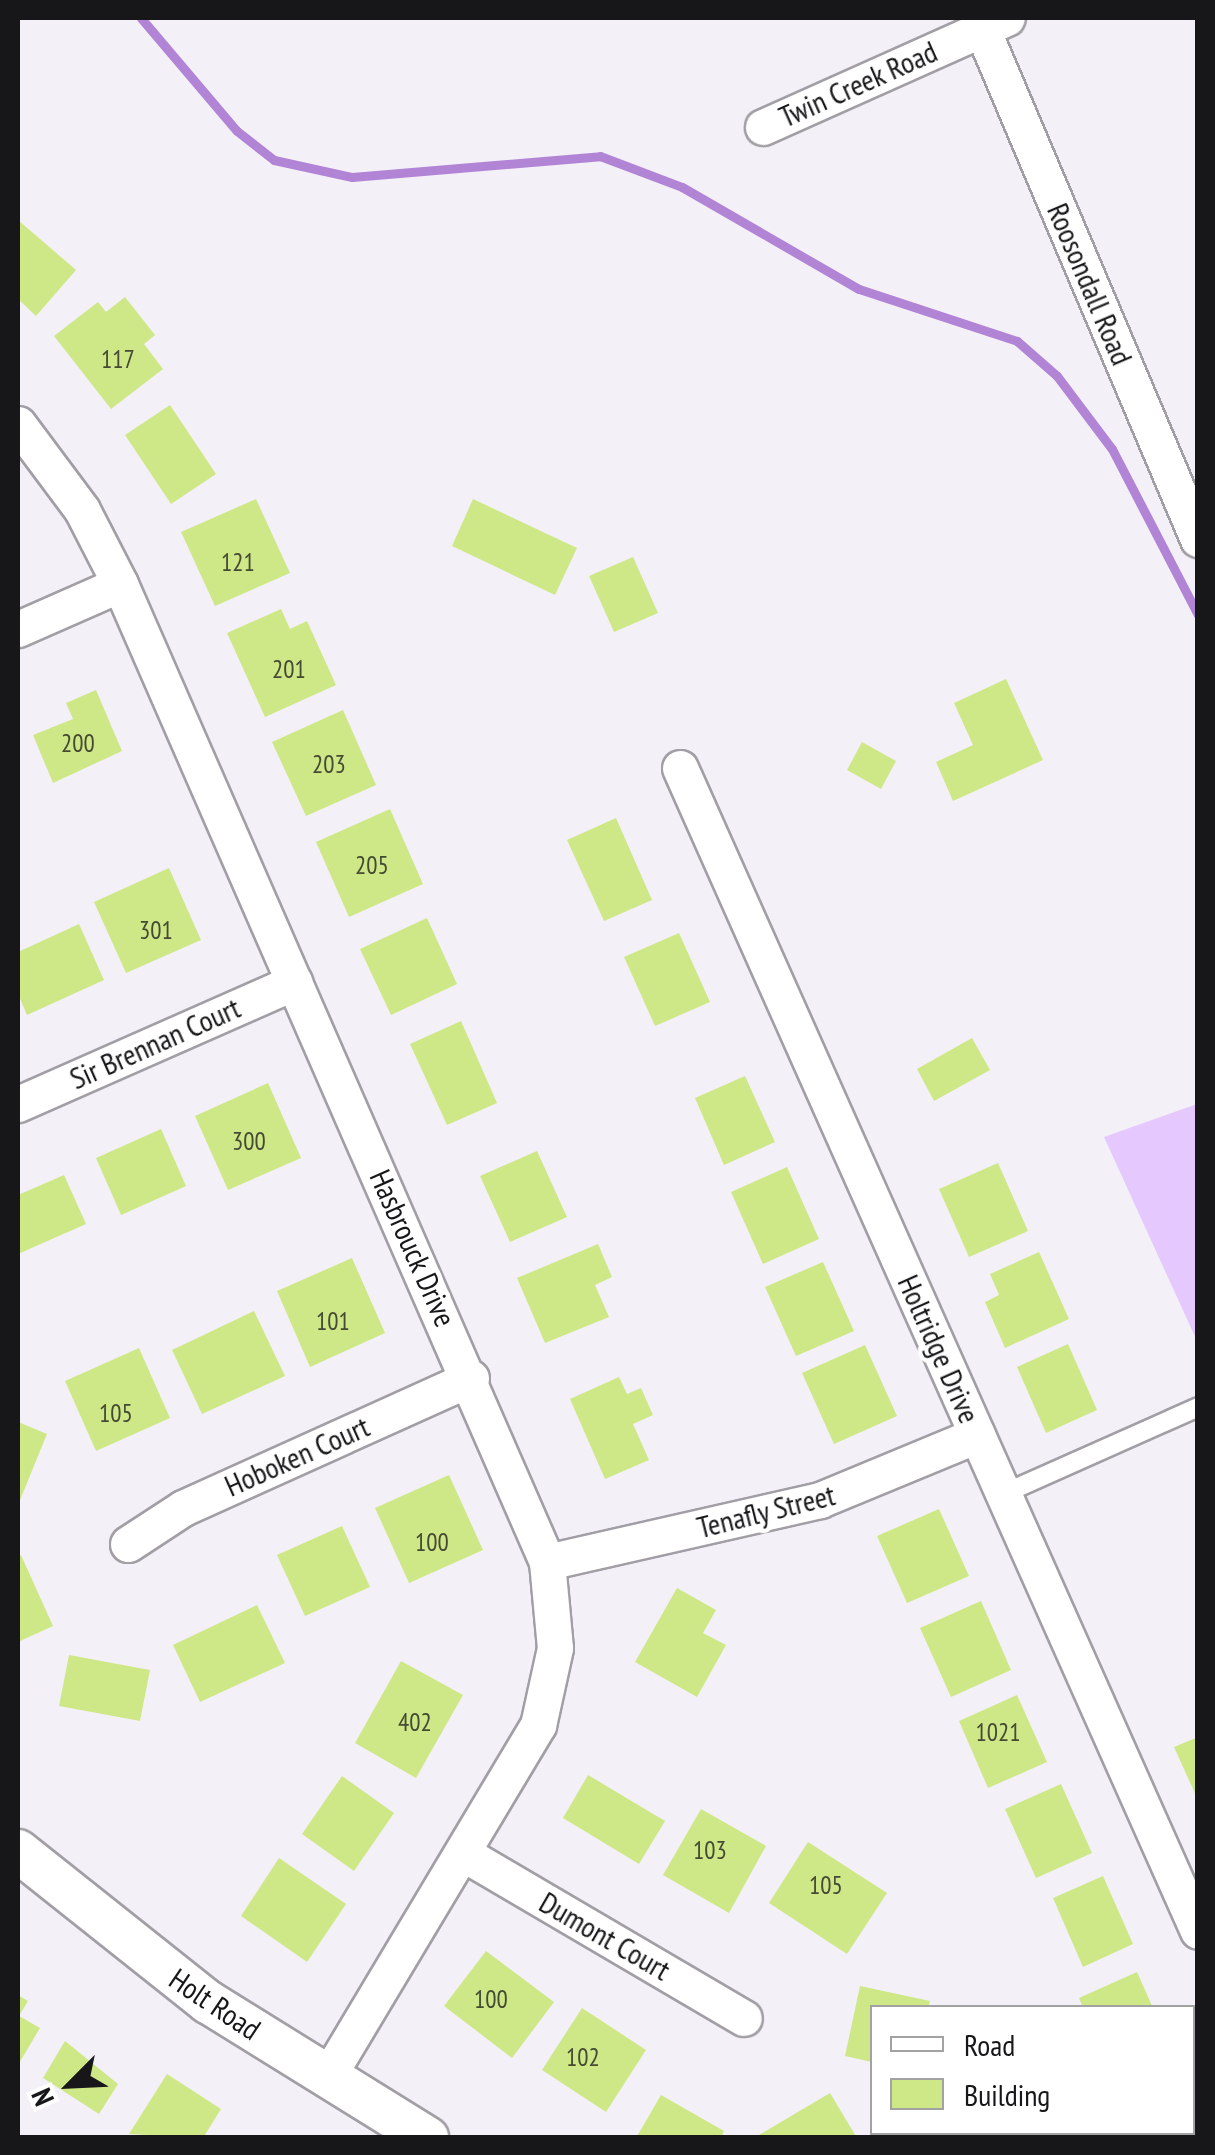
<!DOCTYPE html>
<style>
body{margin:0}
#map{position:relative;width:1215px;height:2155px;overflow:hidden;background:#f3f0f7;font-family:"PT Sans Narrow",sans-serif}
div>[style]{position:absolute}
.green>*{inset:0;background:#e5c9fe}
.stream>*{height:9px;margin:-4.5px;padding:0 4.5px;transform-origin:4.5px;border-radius:4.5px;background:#b184d6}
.building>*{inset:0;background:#cee887}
.roads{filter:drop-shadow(2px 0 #a29ea5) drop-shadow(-2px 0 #a29ea5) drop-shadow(0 2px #a29ea5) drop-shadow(0 -2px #a29ea5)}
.service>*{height:18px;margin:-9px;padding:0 9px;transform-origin:9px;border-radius:9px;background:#fff}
.minor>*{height:35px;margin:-17.5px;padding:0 17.5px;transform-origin:17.5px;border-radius:17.5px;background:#fff}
.tertiary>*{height:42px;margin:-21px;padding:0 21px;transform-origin:21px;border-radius:21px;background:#fff}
span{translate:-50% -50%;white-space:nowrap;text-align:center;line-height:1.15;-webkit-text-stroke:9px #fff;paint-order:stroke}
.number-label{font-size:25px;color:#454a34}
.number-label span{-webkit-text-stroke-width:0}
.street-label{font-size:30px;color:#171618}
.frame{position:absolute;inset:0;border:20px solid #171618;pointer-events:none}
.legend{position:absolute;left:870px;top:2005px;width:325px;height:130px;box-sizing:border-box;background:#fff;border:2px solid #a2a2a3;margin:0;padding:12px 18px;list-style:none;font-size:30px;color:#171618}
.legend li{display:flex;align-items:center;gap:20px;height:50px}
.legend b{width:50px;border:2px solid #a2a2a3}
.north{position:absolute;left:20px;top:2035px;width:100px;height:100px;-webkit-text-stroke:8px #fff;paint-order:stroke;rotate:246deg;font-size:28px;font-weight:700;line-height:40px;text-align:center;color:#171618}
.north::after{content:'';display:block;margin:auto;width:35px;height:45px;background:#171618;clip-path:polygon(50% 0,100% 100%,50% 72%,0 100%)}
</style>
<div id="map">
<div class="green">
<i style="clip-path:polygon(1197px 1104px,1198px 1340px,1197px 1341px,1104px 1137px)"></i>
</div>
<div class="stream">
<i style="left:141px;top:18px;width:148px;rotate:49.7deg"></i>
<i style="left:237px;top:131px;width:47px;rotate:38.1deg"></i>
<i style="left:274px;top:160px;width:80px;rotate:12.3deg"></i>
<i style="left:352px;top:177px;width:249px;rotate:-4.8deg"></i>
<i style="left:600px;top:156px;width:88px;rotate:20.7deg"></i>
<i style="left:682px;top:187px;width:204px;rotate:30deg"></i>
<i style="left:859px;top:289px;width:166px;rotate:18.2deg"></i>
<i style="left:1017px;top:341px;width:53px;rotate:41.2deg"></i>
<i style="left:1057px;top:376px;width:91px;rotate:53deg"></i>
<i style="left:1112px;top:449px;width:187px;rotate:62.6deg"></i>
</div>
<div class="building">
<i style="clip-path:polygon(18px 220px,76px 270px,36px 316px,18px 299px)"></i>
<i style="clip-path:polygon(125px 297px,155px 335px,144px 344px,163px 369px,111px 409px,54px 336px,98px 302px,106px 312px)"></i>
<i style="clip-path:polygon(170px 405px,216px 474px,171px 504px,125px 435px)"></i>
<i style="clip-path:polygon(256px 499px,290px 573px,215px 606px,181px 532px)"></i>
<i style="clip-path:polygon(473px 499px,577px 548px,555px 595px,452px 546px)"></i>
<i style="clip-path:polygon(633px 557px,658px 613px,614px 632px,589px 576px)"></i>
<i style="clip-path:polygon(281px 609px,290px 629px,307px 621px,336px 685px,265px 717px,227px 633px)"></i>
<i style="clip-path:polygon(1006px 679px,1043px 760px,953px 801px,936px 762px,973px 745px,954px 703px)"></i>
<i style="clip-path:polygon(96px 690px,122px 751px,53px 783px,33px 735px,73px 719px,66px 703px)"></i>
<i style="clip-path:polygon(343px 710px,376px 785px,306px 816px,272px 742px)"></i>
<i style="clip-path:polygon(862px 742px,896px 761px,881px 789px,847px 770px)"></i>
<i style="clip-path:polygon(390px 809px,423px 884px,349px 917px,316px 842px)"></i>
<i style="clip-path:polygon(616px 818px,652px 900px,604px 921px,567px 840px)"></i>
<i style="clip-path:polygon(169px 868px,201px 940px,126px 973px,94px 902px)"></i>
<i style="clip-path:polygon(427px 918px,457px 984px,391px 1015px,360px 949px)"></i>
<i style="clip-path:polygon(79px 924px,104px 980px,27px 1015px,18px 994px,18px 952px)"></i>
<i style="clip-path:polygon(679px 933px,710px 1002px,655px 1026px,624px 957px)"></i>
<i style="clip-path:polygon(461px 1021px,497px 1103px,447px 1125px,410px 1044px)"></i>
<i style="clip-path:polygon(972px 1038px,990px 1070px,934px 1101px,917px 1069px)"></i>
<i style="clip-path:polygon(745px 1076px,775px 1142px,724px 1165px,695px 1098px)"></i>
<i style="clip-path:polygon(268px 1083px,301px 1158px,228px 1190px,195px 1116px)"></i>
<i style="clip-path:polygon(161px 1129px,186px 1186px,121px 1215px,96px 1158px)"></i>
<i style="clip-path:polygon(537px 1151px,567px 1217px,510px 1242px,480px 1176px)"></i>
<i style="clip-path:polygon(998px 1163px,1028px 1231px,969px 1257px,939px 1189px)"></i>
<i style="clip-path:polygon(787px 1167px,819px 1239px,763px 1264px,731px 1192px)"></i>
<i style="clip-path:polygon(64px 1175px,86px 1224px,18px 1254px,18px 1195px)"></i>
<i style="clip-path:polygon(598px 1244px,612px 1277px,595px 1285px,609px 1317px,545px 1343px,517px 1278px)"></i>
<i style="clip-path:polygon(1039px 1252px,1069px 1319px,1005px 1348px,985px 1302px,999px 1295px,990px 1274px)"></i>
<i style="clip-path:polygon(352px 1258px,385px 1333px,310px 1367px,277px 1291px)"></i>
<i style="clip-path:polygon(823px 1262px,854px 1331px,796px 1356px,765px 1287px)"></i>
<i style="clip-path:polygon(254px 1311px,285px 1376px,202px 1414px,172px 1350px)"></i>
<i style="clip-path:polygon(1068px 1344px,1097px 1410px,1046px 1433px,1017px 1367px)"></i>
<i style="clip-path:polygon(865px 1345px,897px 1416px,834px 1444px,802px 1373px)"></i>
<i style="clip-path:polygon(139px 1348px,170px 1418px,96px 1451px,65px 1381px)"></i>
<i style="clip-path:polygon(619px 1377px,627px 1394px,641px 1388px,653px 1415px,633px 1424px,649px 1460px,605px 1479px,570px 1399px)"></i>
<i style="clip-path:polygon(18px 1422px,47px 1434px,18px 1505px)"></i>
<i style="clip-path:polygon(449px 1475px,483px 1550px,409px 1583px,375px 1508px)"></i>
<i style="clip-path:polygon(939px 1509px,969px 1576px,907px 1603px,877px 1536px)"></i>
<i style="clip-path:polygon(342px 1526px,370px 1587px,305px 1616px,277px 1555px)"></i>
<i style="clip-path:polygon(21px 1555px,53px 1626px,18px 1642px,18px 1557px)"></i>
<i style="clip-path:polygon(677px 1588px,716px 1610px,703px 1633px,726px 1645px,697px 1697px,635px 1662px)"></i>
<i style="clip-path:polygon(981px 1601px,1011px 1670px,951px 1697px,920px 1628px)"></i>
<i style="clip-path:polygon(257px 1605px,285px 1663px,200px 1702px,173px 1645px)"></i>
<i style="clip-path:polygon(69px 1655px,150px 1670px,140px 1721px,59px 1706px)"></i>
<i style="clip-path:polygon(401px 1661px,463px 1695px,416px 1778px,355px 1743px)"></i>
<i style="clip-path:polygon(1017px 1695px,1047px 1762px,988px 1788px,959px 1721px)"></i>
<i style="clip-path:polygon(1198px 1737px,1198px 1800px,1174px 1747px)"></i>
<i style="clip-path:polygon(588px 1775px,665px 1821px,639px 1864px,563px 1818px)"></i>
<i style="clip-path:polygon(342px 1776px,394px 1813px,354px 1871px,302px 1834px)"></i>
<i style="clip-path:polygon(1061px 1784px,1092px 1853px,1036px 1878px,1005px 1809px)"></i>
<i style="clip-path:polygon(701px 1809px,766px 1846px,729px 1913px,663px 1875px)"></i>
<i style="clip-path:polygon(808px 1842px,887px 1893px,847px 1954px,769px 1903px)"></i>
<i style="clip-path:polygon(279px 1858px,346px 1904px,307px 1962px,241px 1916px)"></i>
<i style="clip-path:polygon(1103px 1876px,1133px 1944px,1083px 1967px,1053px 1898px)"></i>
<i style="clip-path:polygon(486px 1951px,554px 2002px,512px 2058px,444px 2006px)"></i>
<i style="clip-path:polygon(1137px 1972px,1153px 2008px,1083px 2008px,1079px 1998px)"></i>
<i style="clip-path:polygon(860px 1986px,930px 2001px,928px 2008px,872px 2008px,872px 2062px,845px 2056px)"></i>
<i style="clip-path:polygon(18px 1995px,28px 2001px,19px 2016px,40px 2028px,18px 2065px)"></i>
<i style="clip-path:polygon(582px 2008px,646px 2050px,606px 2112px,542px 2070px)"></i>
<i style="clip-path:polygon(65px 2041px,118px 2084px,99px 2114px,43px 2078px)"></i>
<i style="clip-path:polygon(167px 2074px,221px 2109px,203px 2138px,129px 2134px)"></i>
<i style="clip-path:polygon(1192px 2080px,1198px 2136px,1150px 2138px,1148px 2132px,1192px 2132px)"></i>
<i style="clip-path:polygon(830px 2093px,857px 2138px,761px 2138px,759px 2135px)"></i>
<i style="clip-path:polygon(661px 2095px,724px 2131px,721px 2138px,636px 2138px)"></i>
</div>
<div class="roads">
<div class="service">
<i style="left:1003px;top:1494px;width:214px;rotate:-24deg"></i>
</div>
<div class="minor">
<i style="left:982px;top:29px;width:554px;rotate:67.05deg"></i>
<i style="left:763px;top:127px;width:267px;rotate:-24.1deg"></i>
<i style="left:18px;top:424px;width:107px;rotate:53.3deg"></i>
<i style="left:82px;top:510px;width:83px;rotate:62.8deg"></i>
<i style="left:120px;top:584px;width:1067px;rotate:66.41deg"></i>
<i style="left:547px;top:1562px;width:86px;rotate:84.7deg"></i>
<i style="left:555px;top:1648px;width:79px;rotate:102.4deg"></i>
<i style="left:538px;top:1725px;width:409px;rotate:120.9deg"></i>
<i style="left:18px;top:629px;width:111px;rotate:-23.8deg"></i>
<i style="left:680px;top:768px;width:1273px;rotate:65.99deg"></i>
<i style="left:18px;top:1104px;width:302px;rotate:-23.8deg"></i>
<i style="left:128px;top:1544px;width:66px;rotate:-33.2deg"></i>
<i style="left:183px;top:1508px;width:316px;rotate:-24.3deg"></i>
<i style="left:547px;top:1562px;width:280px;rotate:-12.8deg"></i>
<i style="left:820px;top:1500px;width:170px;rotate:-22.5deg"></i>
<i style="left:466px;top:1855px;width:322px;rotate:30.4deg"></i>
</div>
<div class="tertiary">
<i style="left:18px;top:1851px;width:243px;rotate:38.5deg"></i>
<i style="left:208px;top:2002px;width:258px;rotate:31.8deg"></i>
</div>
</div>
<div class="number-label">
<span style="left:118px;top:359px">117</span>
<span style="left:238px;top:562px">121</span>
<span style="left:289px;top:669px">201</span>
<span style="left:78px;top:743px">200</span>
<span style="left:329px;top:764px">203</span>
<span style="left:372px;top:865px">205</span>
<span style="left:156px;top:930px">301</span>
<span style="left:249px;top:1141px">300</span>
<span style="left:333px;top:1321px">101</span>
<span style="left:116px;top:1413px">105</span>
<span style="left:432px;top:1542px">100</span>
<span style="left:415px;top:1722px">402</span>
<span style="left:998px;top:1732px">1021</span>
<span style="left:710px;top:1850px">103</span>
<span style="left:826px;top:1885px">105</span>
<span style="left:491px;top:1999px">100</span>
<span style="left:583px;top:2057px">102</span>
</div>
<div class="street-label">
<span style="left:858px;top:84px;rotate:-24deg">Twin Creek Road</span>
<span style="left:1090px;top:284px;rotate:67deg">Roosondall Road</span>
<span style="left:155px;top:1043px;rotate:-24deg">Sir Brennan Court</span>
<span style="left:413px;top:1248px;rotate:66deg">Hasbrouck Drive</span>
<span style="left:939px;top:1349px;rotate:66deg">Holtridge Drive</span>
<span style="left:297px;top:1456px;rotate:-24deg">Hoboken Court</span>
<span style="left:766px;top:1511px;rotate:-14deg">Tenafly Street</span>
<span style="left:605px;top:1936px;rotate:30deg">Dumont Court</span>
<span style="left:215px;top:2004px;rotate:34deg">Holt Road</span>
</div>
<div class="frame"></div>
<ul class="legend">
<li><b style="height:12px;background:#fff"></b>Road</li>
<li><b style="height:28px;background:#cee887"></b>Building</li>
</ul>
<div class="north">N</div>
</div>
